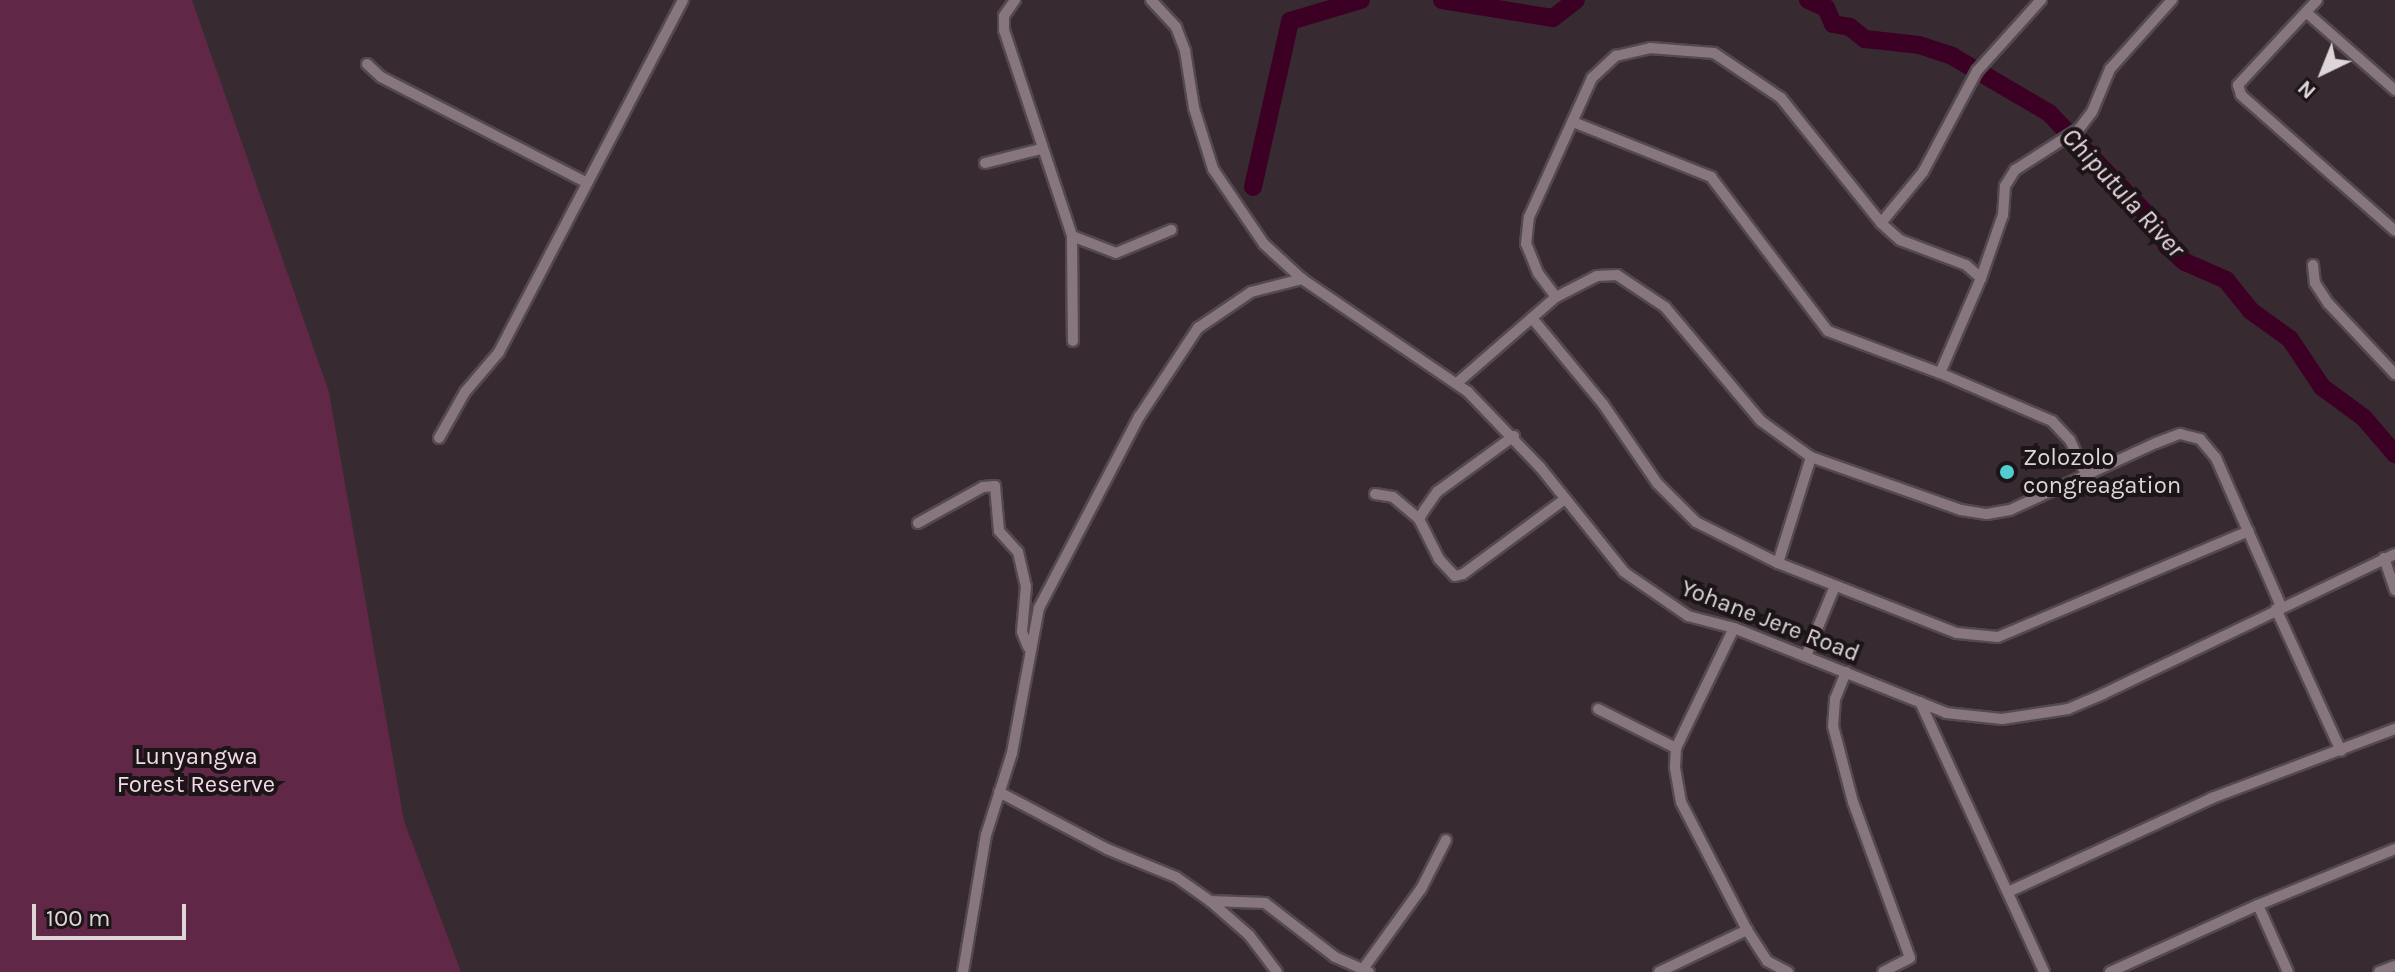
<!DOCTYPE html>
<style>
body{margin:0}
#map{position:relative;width:2395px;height:972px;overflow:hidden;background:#382a31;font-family:Karla,sans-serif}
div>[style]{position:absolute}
.green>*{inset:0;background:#602746}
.river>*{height:18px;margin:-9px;padding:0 9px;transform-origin:9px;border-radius:9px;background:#3b0024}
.roads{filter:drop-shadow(2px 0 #54494f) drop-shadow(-2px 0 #54494f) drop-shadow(0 2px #54494f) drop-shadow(0 -2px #54494f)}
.minor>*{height:10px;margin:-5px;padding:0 5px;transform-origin:5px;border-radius:5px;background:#87767e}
.dots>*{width:22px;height:22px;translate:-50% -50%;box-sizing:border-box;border:4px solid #1b1518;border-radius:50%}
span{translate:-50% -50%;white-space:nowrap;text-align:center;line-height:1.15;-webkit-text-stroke:8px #1b1518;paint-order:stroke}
.poi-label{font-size:24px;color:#ded5d9}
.left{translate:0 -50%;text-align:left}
.street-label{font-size:24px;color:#ded5d9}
.park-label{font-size:24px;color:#f2d9e5}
.water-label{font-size:26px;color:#f2d9e4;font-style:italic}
.north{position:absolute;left:2283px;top:32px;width:80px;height:80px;-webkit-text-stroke:6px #1b1518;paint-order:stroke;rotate:223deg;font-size:22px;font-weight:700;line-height:32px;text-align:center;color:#ded5d9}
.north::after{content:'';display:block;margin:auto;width:28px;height:36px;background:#ded5d9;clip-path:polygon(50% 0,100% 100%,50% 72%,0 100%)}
.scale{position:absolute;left:32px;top:904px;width:154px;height:36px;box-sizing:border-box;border:4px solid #ded5d9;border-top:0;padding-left:10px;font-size:24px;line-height:28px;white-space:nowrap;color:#ded5d9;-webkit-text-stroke:6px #1b1518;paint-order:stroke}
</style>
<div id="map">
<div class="green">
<i style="clip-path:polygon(0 0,192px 0,329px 392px,404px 821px,461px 972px,0 972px)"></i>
</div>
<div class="river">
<i style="left:1442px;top:0;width:112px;rotate:9.2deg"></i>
<i style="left:1553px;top:18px;width:29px;rotate:-38deg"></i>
<i style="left:1808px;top:0;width:20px;rotate:24deg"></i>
<i style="left:1826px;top:8px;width:17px;rotate:66deg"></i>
<i style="left:1833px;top:24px;width:17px;rotate:10deg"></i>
<i style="left:1850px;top:27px;width:19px;rotate:39deg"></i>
<i style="left:1865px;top:39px;width:54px;rotate:6.3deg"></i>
<i style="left:1919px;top:45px;width:35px;rotate:18deg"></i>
<i style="left:1952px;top:56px;width:113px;rotate:30.4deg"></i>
<i style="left:2049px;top:113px;width:157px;rotate:46deg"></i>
<i style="left:2158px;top:226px;width:22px;rotate:66deg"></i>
<i style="left:2167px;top:246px;width:24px;rotate:42deg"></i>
<i style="left:2185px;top:262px;width:45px;rotate:23.7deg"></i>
<i style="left:2226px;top:280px;width:40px;rotate:51deg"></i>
<i style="left:2251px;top:311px;width:48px;rotate:35.7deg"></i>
<i style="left:2290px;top:339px;width:58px;rotate:56.3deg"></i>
<i style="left:2322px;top:387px;width:52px;rotate:36.4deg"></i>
<i style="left:2364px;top:418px;width:48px;rotate:49.3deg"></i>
<i style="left:1253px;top:187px;width:170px;rotate:-77.4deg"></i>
<i style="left:1290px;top:21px;width:74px;rotate:-16.5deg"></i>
</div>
<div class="roads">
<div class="minor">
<i style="left:1015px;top:0;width:19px;rotate:125deg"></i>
<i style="left:1004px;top:16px;width:14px;rotate:90deg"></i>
<i style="left:1004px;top:30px;width:217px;rotate:71.7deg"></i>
<i style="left:1072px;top:236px;width:105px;rotate:89.5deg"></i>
<i style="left:1151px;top:0;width:37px;rotate:47deg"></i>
<i style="left:1176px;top:27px;width:26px;rotate:69deg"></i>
<i style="left:1185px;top:51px;width:58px;rotate:81deg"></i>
<i style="left:1194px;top:108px;width:64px;rotate:72.7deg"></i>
<i style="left:1213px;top:169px;width:91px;rotate:55.8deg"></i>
<i style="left:1264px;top:244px;width:52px;rotate:42.6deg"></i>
<i style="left:1302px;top:279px;width:201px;rotate:34.2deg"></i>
<i style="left:1468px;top:392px;width:104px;rotate:46.2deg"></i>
<i style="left:1540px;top:467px;width:134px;rotate:51.3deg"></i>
<i style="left:1624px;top:572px;width:78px;rotate:34.5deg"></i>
<i style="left:1688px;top:616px;width:48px;rotate:14.6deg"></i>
<i style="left:1734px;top:628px;width:228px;rotate:21.8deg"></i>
<i style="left:1946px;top:713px;width:56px;rotate:6.1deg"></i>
<i style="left:2002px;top:719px;width:67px;rotate:-8.6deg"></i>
<i style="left:2068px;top:709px;width:38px;rotate:-23deg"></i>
<i style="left:2103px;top:694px;width:324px;rotate:-25.6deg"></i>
<i style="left:2306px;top:12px;width:16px;rotate:-47deg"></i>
<i style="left:367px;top:64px;width:19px;rotate:43deg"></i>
<i style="left:381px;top:77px;width:229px;rotate:27.2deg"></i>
<i style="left:2395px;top:90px;width:118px;rotate:-138.8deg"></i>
<i style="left:2306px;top:12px;width:100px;rotate:133deg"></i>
<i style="left:2238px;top:85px;width:10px;rotate:73deg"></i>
<i style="left:2241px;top:95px;width:205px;rotate:41.4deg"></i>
<i style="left:1573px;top:122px;width:149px;rotate:21.7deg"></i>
<i style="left:1711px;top:177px;width:193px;rotate:52.8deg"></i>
<i style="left:1828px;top:331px;width:120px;rotate:20.6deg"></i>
<i style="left:985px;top:163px;width:58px;rotate:-14deg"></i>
<i style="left:1881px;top:223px;width:66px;rotate:-50.5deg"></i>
<i style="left:1923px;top:172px;width:115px;rotate:-61.9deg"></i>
<i style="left:1977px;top:71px;width:96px;rotate:-48deg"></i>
<i style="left:1072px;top:236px;width:47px;rotate:21.1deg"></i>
<i style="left:1116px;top:253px;width:60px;rotate:-22.7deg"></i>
<i style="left:2313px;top:265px;width:18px;rotate:84deg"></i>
<i style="left:2315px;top:283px;width:24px;rotate:57deg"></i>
<i style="left:2328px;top:303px;width:98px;rotate:46.7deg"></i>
<i style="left:1981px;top:278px;width:67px;rotate:-70.8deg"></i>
<i style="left:2003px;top:215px;width:29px;rotate:-86deg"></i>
<i style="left:2005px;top:186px;width:19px;rotate:-58deg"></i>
<i style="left:2015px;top:170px;width:76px;rotate:-32.6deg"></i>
<i style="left:2079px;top:129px;width:21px;rotate:-53deg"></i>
<i style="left:2092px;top:112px;width:47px;rotate:-67.3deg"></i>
<i style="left:2110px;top:69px;width:93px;rotate:-48.1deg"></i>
<i style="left:1556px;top:297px;width:30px;rotate:-127deg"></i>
<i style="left:1538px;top:273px;width:31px;rotate:-112deg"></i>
<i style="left:1526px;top:244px;width:27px;rotate:-84deg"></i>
<i style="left:1529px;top:217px;width:153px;rotate:-65.6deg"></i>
<i style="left:1592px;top:78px;width:33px;rotate:-43deg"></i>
<i style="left:1616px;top:56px;width:35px;rotate:-13deg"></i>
<i style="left:1650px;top:48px;width:64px;rotate:4.5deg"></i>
<i style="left:1714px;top:53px;width:81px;rotate:33.9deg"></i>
<i style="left:1781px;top:98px;width:160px;rotate:51.3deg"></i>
<i style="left:1881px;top:223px;width:25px;rotate:42deg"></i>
<i style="left:1900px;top:240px;width:71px;rotate:20.7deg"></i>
<i style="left:1966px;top:265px;width:20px;rotate:41deg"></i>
<i style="left:1981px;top:278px;width:103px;rotate:113.3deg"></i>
<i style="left:1940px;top:373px;width:122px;rotate:23.2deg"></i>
<i style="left:2052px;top:421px;width:26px;rotate:47deg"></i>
<i style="left:2070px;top:440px;width:38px;rotate:65deg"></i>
<i style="left:1532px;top:318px;width:112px;rotate:50.5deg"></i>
<i style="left:1603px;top:404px;width:96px;rotate:55.6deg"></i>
<i style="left:1657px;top:483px;width:55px;rotate:45deg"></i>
<i style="left:1696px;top:522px;width:92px;rotate:26.6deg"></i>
<i style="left:1778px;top:563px;width:192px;rotate:21.4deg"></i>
<i style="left:1957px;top:633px;width:41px;rotate:5.6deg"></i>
<i style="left:1998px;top:637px;width:272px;rotate:-22.9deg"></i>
<i style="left:1457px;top:383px;width:131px;rotate:-41deg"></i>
<i style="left:1556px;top:297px;width:46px;rotate:-27.1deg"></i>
<i style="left:1597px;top:276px;width:20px;rotate:-3deg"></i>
<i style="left:1617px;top:275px;width:58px;rotate:33.7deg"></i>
<i style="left:1665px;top:307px;width:149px;rotate:49.9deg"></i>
<i style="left:1761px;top:421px;width:62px;rotate:35.8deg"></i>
<i style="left:1811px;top:457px;width:159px;rotate:19.5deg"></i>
<i style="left:1961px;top:510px;width:26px;rotate:9deg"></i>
<i style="left:1987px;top:514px;width:23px;rotate:-10deg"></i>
<i style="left:2010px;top:510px;width:161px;rotate:-24.7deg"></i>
<i style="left:2156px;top:443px;width:26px;rotate:-21deg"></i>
<i style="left:2180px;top:434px;width:21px;rotate:14deg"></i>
<i style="left:2200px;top:439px;width:25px;rotate:50deg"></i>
<i style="left:2216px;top:458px;width:162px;rotate:66.3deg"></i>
<i style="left:1514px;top:436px;width:95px;rotate:144deg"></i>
<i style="left:1437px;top:492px;width:21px;rotate:125deg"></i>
<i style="left:1425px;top:509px;width:12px;rotate:121deg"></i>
<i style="left:1419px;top:519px;width:45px;rotate:63.4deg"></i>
<i style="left:1439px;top:559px;width:23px;rotate:47deg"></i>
<i style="left:1455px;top:576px;width:8px;rotate:-14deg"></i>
<i style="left:1463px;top:574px;width:127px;rotate:-36.3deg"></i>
<i style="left:439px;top:438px;width:53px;rotate:-60.5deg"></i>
<i style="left:465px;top:392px;width:52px;rotate:-49.6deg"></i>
<i style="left:499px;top:352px;width:397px;rotate:-62.4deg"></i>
<i style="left:1375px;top:494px;width:18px;rotate:9deg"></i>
<i style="left:1393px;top:497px;width:34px;rotate:40deg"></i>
<i style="left:918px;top:523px;width:74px;rotate:-29deg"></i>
<i style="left:983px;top:487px;width:12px;rotate:-5deg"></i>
<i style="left:995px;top:486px;width:45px;rotate:84.9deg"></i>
<i style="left:999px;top:531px;width:28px;rotate:48deg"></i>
<i style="left:1018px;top:552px;width:35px;rotate:77deg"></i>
<i style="left:1026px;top:586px;width:46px;rotate:95deg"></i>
<i style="left:1022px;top:632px;width:16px;rotate:68deg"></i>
<i style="left:2384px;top:558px;width:34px;rotate:71deg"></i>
<i style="left:1778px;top:563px;width:111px;rotate:-72.7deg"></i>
<i style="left:2276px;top:609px;width:156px;rotate:65.4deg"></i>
<i style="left:1806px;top:656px;width:76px;rotate:-67.5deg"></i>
<i style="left:1846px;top:672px;width:29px;rotate:112deg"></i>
<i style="left:1835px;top:699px;width:27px;rotate:94deg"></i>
<i style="left:1833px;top:726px;width:79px;rotate:75.3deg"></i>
<i style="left:1853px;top:802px;width:166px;rotate:69.9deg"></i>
<i style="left:1910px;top:958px;width:30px;rotate:153deg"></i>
<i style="left:1920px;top:702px;width:297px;rotate:65.3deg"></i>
<i style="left:1598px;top:709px;width:87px;rotate:26.6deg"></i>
<i style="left:999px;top:792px;width:122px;rotate:27.8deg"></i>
<i style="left:1107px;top:849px;width:74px;rotate:22.1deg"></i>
<i style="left:1176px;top:877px;width:42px;rotate:35.2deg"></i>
<i style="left:1210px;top:901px;width:55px;rotate:2.1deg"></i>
<i style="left:1265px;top:903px;width:88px;rotate:37.6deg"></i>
<i style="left:1335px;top:957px;width:37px;rotate:24deg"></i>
<i style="left:2008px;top:892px;width:225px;rotate:-24.7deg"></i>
<i style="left:2212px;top:798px;width:196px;rotate:-20.7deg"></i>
<i style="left:1210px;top:901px;width:52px;rotate:41.1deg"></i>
<i style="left:1249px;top:935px;width:46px;rotate:52.9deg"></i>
<i style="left:2258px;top:905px;width:148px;rotate:-22.2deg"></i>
<i style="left:1747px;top:930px;width:37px;rotate:57deg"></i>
<i style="left:1767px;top:961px;width:24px;rotate:28deg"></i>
<i style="left:1363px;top:969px;width:99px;rotate:-54.1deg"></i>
<i style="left:1421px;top:889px;width:55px;rotate:-63deg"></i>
<i style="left:963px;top:972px;width:139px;rotate:-80.5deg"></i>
<i style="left:986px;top:835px;width:86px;rotate:-72.4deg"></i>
<i style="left:1012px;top:753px;width:147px;rotate:-79.5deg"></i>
<i style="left:1039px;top:608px;width:216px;rotate:-62.4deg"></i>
<i style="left:1139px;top:417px;width:107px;rotate:-56.5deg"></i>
<i style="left:1198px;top:328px;width:64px;rotate:-34.2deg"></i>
<i style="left:1251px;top:292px;width:53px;rotate:-14.3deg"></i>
<i style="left:1659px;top:972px;width:98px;rotate:-25.5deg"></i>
<i style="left:1747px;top:930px;width:144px;rotate:-117.3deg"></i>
<i style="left:1681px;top:802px;width:36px;rotate:-100deg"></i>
<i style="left:1675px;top:767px;width:19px;rotate:-87deg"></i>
<i style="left:1676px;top:748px;width:133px;rotate:-64.2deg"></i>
<i style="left:2110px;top:972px;width:162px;rotate:-24.4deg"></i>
<i style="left:2258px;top:905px;width:73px;rotate:65.9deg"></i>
<i style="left:2379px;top:972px;width:17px;rotate:-21deg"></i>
</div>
</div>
<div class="dots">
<i style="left:2007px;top:472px;background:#51ccd1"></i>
</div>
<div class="poi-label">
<span class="left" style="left:2023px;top:472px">Zolozolo<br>congreagation</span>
</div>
<div class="street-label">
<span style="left:1770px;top:621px;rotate:21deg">Yohane Jere Road</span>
</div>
<div class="park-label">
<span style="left:196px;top:771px">Lunyangwa<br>Forest Reserve</span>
</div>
<div class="water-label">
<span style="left:2123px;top:193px;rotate:47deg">Chiputula River</span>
</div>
<div class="north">N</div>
<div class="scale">100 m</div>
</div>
